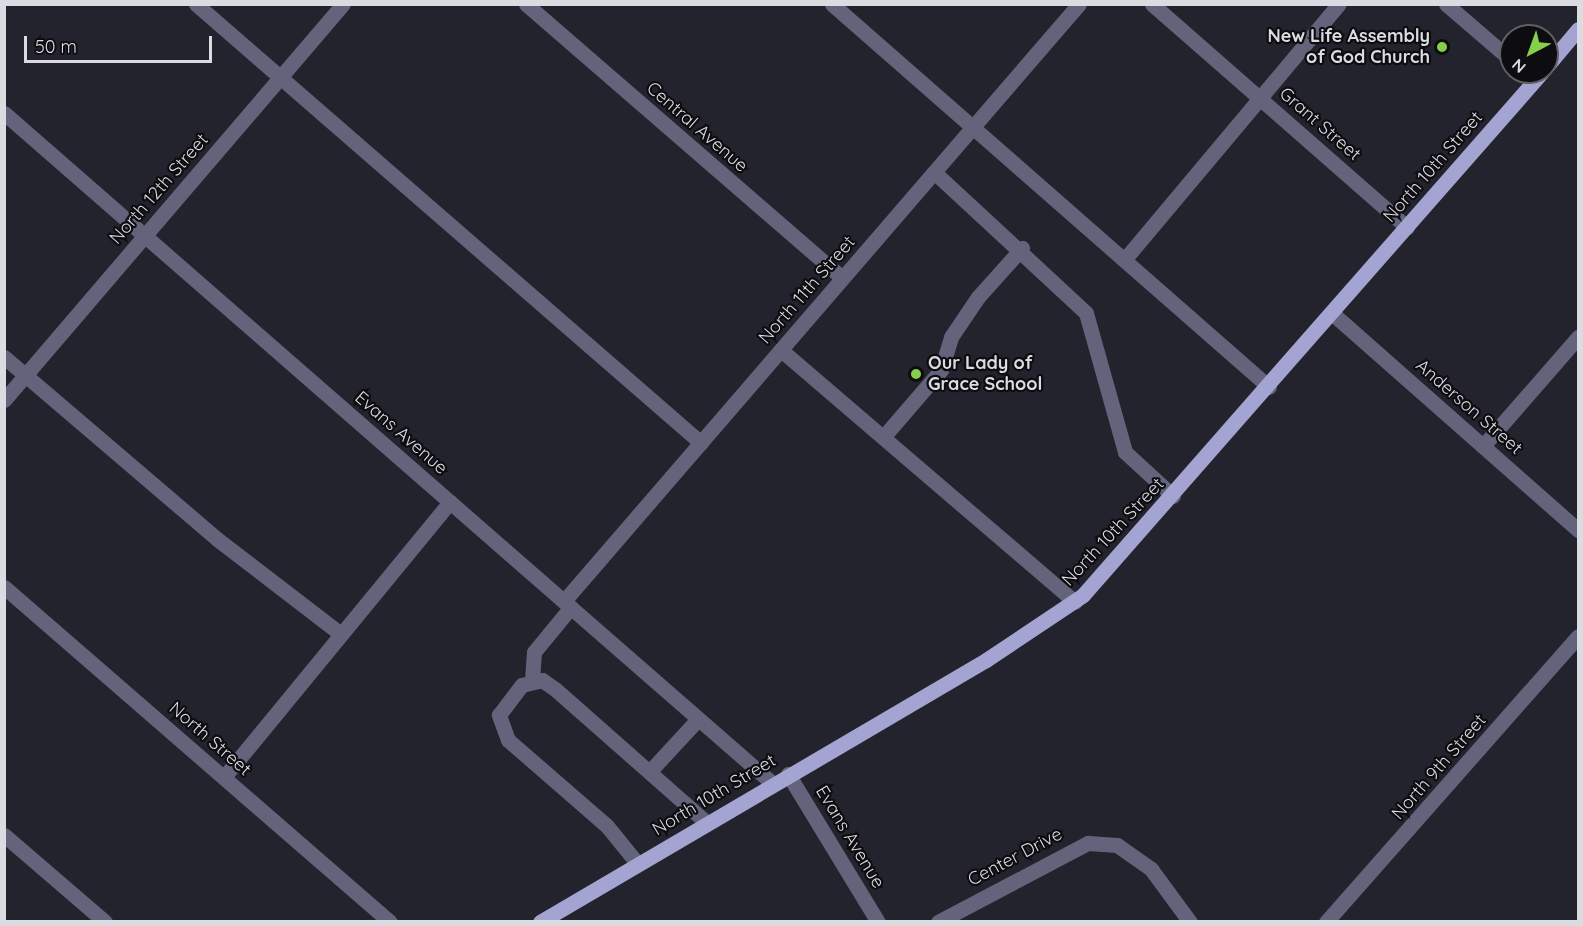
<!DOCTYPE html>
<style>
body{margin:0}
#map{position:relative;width:1583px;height:926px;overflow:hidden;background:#23232d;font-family:Quicksand,sans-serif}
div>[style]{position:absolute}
.minor>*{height:15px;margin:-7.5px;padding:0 7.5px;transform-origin:7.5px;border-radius:7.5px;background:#63647b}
.major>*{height:15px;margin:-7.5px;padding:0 7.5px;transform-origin:7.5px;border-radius:7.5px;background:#a3a4d2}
.dots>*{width:16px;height:16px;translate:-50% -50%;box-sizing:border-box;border:3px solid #0d0d11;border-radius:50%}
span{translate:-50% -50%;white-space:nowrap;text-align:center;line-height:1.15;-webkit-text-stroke:4.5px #0d0d11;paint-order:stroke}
.poi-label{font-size:18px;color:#dbdbe2;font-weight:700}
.right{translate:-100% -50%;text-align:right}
.left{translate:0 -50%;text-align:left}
.street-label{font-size:18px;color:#dbdbe2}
.frame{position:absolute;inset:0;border:6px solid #dbdbe2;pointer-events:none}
.north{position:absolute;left:1499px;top:24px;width:60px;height:60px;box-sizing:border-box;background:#0d0d11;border:2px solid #5f5f65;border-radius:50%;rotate:221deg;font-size:16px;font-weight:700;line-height:24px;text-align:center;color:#dbdbe2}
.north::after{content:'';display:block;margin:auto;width:21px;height:27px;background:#86cf4b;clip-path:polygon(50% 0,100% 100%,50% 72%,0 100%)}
.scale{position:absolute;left:24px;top:36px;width:188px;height:27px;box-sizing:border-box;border:3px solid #dbdbe2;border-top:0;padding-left:8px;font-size:18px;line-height:21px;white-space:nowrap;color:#dbdbe2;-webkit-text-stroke:4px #0d0d11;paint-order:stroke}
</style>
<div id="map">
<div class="minor">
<i style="left:196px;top:4px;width:669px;rotate:41deg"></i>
<i style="left:526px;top:4px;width:418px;rotate:40.9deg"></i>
<i style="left:832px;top:4px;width:581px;rotate:41.23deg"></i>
<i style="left:1152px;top:4px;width:339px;rotate:41.2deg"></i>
<i style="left:1446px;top:4px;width:86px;rotate:40.7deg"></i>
<i style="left:1525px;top:72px;width:12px;rotate:42deg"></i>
<i style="left:4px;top:113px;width:1019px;rotate:41.1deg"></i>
<i style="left:934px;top:172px;width:207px;rotate:42.8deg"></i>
<i style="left:1086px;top:313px;width:144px;rotate:74.3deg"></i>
<i style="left:1125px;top:452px;width:65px;rotate:42.5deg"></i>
<i style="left:1124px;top:260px;width:334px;rotate:-50deg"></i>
<i style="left:1333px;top:314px;width:327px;rotate:41.4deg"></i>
<i style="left:781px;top:350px;width:387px;rotate:40.6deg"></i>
<i style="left:4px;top:357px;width:280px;rotate:40.5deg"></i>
<i style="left:217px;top:539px;width:156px;rotate:37.5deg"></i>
<i style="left:4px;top:400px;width:521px;rotate:-49.43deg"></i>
<i style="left:885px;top:435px;width:86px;rotate:-49.3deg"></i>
<i style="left:941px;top:370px;width:34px;rotate:-73deg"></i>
<i style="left:951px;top:337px;width:48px;rotate:-56deg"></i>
<i style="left:978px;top:297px;width:66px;rotate:-48.1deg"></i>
<i style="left:1483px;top:446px;width:145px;rotate:-48.9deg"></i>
<i style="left:4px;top:587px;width:511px;rotate:40.95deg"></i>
<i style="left:564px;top:601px;width:788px;rotate:-49.22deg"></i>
<i style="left:532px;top:680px;width:28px;rotate:-86deg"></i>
<i style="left:534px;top:652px;width:58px;rotate:-50.6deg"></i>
<i style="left:651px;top:770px;width:69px;rotate:-47.3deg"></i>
<i style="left:788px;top:774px;width:173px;rotate:58.7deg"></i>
<i style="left:224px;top:777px;width:356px;rotate:-50.6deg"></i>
<i style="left:4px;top:835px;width:133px;rotate:40.7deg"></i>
<i style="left:637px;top:863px;width:48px;rotate:-129deg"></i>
<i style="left:607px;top:826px;width:131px;rotate:-139deg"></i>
<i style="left:508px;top:740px;width:27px;rotate:-110deg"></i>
<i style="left:499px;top:715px;width:38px;rotate:-53deg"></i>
<i style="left:522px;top:685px;width:21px;rotate:-14deg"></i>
<i style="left:542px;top:680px;width:16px;rotate:35deg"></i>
<i style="left:555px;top:689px;width:201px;rotate:41.4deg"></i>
<i style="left:938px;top:922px;width:170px;rotate:-27.8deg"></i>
<i style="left:1088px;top:843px;width:29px;rotate:4deg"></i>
<i style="left:1117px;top:845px;width:42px;rotate:35.2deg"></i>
<i style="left:1151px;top:869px;width:66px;rotate:53.7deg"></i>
<i style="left:1326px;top:922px;width:381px;rotate:-48.6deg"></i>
</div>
<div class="major">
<i style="left:1547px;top:66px;width:48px;rotate:-50deg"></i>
<i style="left:540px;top:922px;width:517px;rotate:-30.43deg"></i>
<i style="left:986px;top:660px;width:117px;rotate:-33.8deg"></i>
<i style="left:1083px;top:595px;width:696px;rotate:-48.73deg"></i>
</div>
<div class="dots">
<i style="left:1442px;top:47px;background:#86cf4b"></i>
<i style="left:916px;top:374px;background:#86cf4b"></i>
</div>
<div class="poi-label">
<span class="right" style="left:1430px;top:47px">New Life Assembly<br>of God Church</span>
<span class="left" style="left:928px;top:374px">Our Lady of<br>Grace School</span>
</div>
<div class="street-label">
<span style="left:1320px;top:124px;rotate:41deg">Grant Street</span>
<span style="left:697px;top:127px;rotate:41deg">Central Avenue</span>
<span style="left:1433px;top:167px;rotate:-49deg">North 10th Street</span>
<span style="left:159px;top:189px;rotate:-49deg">North 12th Street</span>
<span style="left:807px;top:290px;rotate:-49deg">North 11th Street</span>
<span style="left:1469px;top:407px;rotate:41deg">Anderson Street</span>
<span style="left:401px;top:433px;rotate:41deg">Evans Avenue</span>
<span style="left:1113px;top:532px;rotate:-47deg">North 10th Street</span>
<span style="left:210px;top:739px;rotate:41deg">North Street</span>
<span style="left:1439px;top:767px;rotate:-49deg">North 9th Street</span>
<span style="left:714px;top:795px;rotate:-31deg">North 10th Street</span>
<span style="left:850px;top:837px;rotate:59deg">Evans Avenue</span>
<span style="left:1015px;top:857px;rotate:-28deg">Center Drive</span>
</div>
<div class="frame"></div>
<div class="north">N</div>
<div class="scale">50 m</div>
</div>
